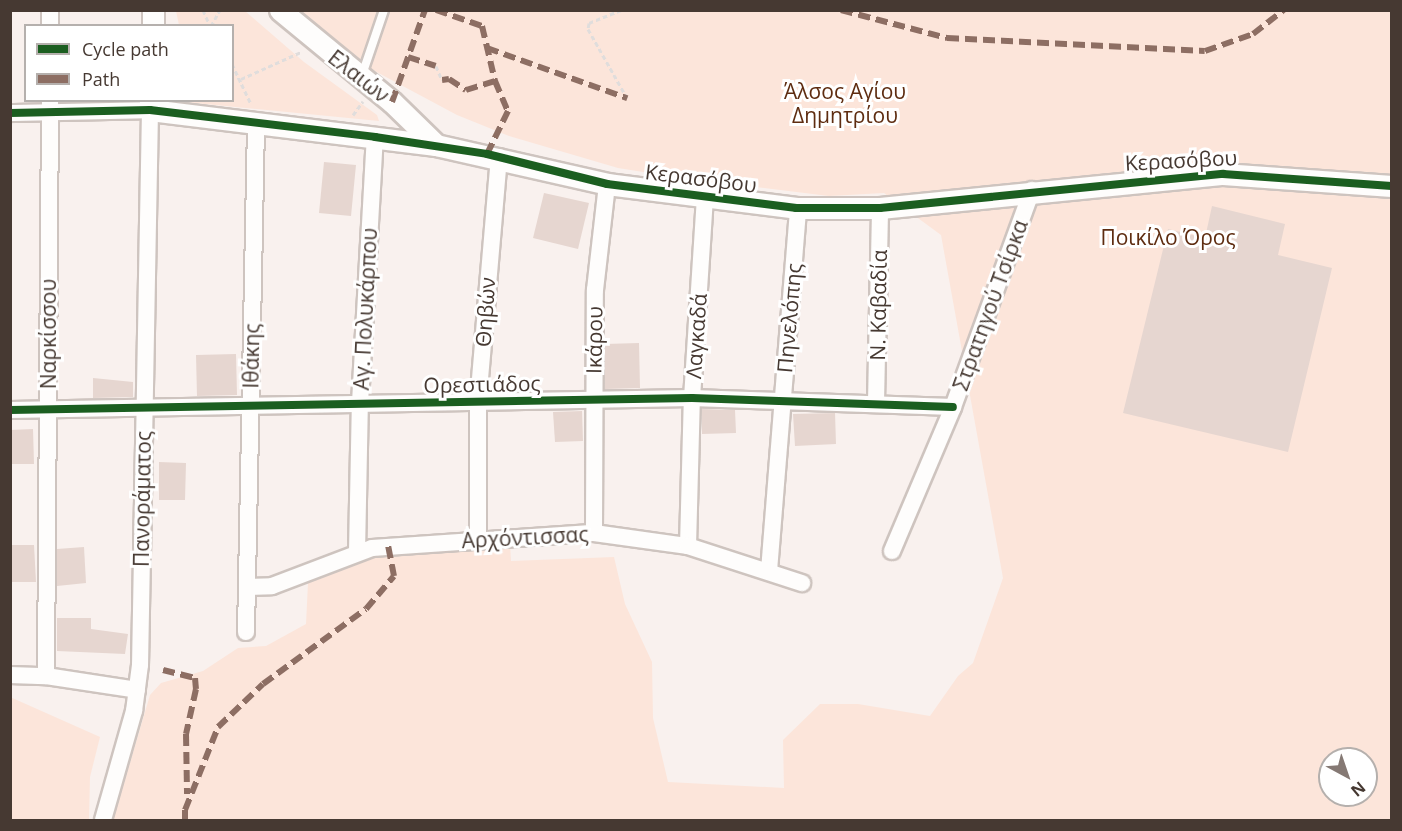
<!DOCTYPE html>
<meta charset="utf-8">
<style>
body{margin:0}
#map{position:relative;width:1402px;height:831px;overflow:hidden;background:#f9f1ee;font-family:"Open Sans",sans-serif}
div>[style]{position:absolute}
.green>*{inset:0;background:#fce5da}
.building>*{inset:0;background:#e6d6d0}
.path>*{height:3px;margin-top:-1.5px;transform-origin:0;background:repeating-linear-gradient(90deg,#e0dddc 0 4.5px,transparent 0 7.5px)}
.roads{filter:drop-shadow(2px 0 #cec4bf) drop-shadow(-2px 0 #cec4bf) drop-shadow(0 2px #cec4bf) drop-shadow(0 -2px #cec4bf)}
.service>*{height:8px;margin:-4px;padding:0 4px;transform-origin:4px;border-radius:4px;background:#fefdfc}
.minor>*{height:16px;margin:-8px;padding:0 8px;transform-origin:8px;border-radius:8px;background:#fefdfc}
.tertiary>*{height:21px;margin:-10.5px;padding:0 10.5px;transform-origin:10.5px;border-radius:10.5px;background:#fefdfc}
.quiet>*{height:6px;margin-top:-3px;transform-origin:0;background:repeating-linear-gradient(90deg,#8d6e63 0 12px,transparent 0 18px)}
.cycleway>*{height:8px;margin:-4px;padding:0 4px;transform-origin:4px;border-radius:4px;background:#1b5e20}
span{translate:-50% -50%;white-space:nowrap;text-align:center;line-height:1.15;-webkit-text-stroke:6px #fff;paint-order:stroke}
.street-label{font-size:21px;color:#463932}
.park-label{font-size:21px;color:#5e2c10}
.frame{position:absolute;inset:0;border:12px solid #463932;pointer-events:none}
.legend{position:absolute;left:24px;top:24px;width:210px;height:78px;box-sizing:border-box;background:#fff;border:2px solid #b5b0ad;margin:0;padding:8px 10px;list-style:none;font-size:18px;color:#463932}
.legend li{display:flex;align-items:center;gap:12px;height:30px}
.legend b{width:30px;border:2px solid #b5b0ad}
.north{position:absolute;left:1318px;top:747px;width:60px;height:60px;box-sizing:border-box;background:#fff;border:2px solid #b5b0ad;border-radius:50%;rotate:140deg;font-size:16px;font-weight:700;line-height:24px;text-align:center;color:#463932}
.north::after{content:'';display:block;margin:auto;width:21px;height:27px;background:#857974;clip-path:polygon(50% 0,100% 100%,50% 72%,0 100%)}
</style>
<div id="map">
<div class="green">
<i style="clip-path:polygon(176px 11px,245px 11px,304px 62px,377px 115px,379px 121px,184px 102px,232px 100px,232px 26px,179px 25px)"></i>
<i style="clip-path:polygon(evenodd,298px 11px,1391px 11px,1391px 820px,113px 820px,150px 695px,161px 683px,203px 671px,238px 648px,266px 646px,306px 624px,308px 583px,377px 553px,510px 544px,511px 561px,614px 557px,625px 604px,652px 662px,653px 718px,668px 782px,784px 788px,783px 740px,820px 704px,858px 704px,930px 716px,958px 676px,973px 663px,1003px 578px,941px 235px,884px 193px,829px 196px,681px 178px,618px 168px,509px 136px,457px 115px,371px 69px,298px 11px,1330px 759px,1366px 759px,1366px 795px,1330px 795px,1330px 759px)"></i>
<i style="clip-path:polygon(10px 697px,100px 737px,90px 777px,89px 820px,11px 820px)"></i>
</div>
<div class="building">
<i style="clip-path:polygon(324px 162px,356px 165px,351px 216px,319px 213px)"></i>
<i style="clip-path:polygon(544px 193px,589px 203px,578px 249px,533px 238px)"></i>
<i style="clip-path:polygon(1212px 206px,1285px 224px,1278px 255px,1332px 268px,1288px 452px,1123px 413px,1168px 229px,1205px 238px)"></i>
<i style="clip-path:polygon(639px 343px,640px 388px,605px 389px,605px 344px)"></i>
<i style="clip-path:polygon(236px 354px,237px 395px,197px 396px,196px 355px)"></i>
<i style="clip-path:polygon(93px 378px,133px 382px,133px 397px,93px 398px)"></i>
<i style="clip-path:polygon(702px 409px,735px 410px,736px 433px,702px 434px)"></i>
<i style="clip-path:polygon(582px 411px,583px 441px,555px 442px,553px 412px)"></i>
<i style="clip-path:polygon(835px 413px,836px 444px,795px 446px,793px 414px)"></i>
<i style="clip-path:polygon(33px 429px,34px 464px,10px 464px,10px 430px)"></i>
<i style="clip-path:polygon(159px 462px,186px 463px,185px 500px,159px 500px)"></i>
<i style="clip-path:polygon(10px 545px,34px 545px,36px 582px,10px 582px)"></i>
<i style="clip-path:polygon(84px 547px,86px 583px,57px 586px,57px 549px)"></i>
<i style="clip-path:polygon(57px 618px,91px 618px,91px 629px,128px 634px,125px 654px,57px 651px)"></i>
</div>
<div class="path">
<i style="left:203px;top:10px;width:17px;rotate:66deg"></i>
<i style="left:621px;top:10px;width:35px;rotate:158deg"></i>
<i style="left:589px;top:23px;width:6px;rotate:99deg"></i>
<i style="left:588px;top:29px;width:79px;rotate:60.5deg"></i>
<i style="left:211px;top:26px;width:18px;rotate:-61deg"></i>
<i style="left:232px;top:64px;width:44px;rotate:64.6deg"></i>
<i style="left:436px;top:66px;width:15px;rotate:67deg"></i>
<i style="left:241px;top:79px;width:66px;rotate:-24.2deg"></i>
<i style="left:353px;top:115px;width:17px;rotate:-54deg"></i>
</div>
<div class="roads">
<div class="service">
<i style="left:362px;top:75px;width:69px;rotate:-71.3deg"></i>
</div>
<div class="minor">
<i style="left:50px;top:26px;width:16px;rotate:-90deg"></i>
<i style="left:10px;top:113px;width:140px;rotate:-1.2deg"></i>
<i style="left:150px;top:110px;width:555px;rotate:91.03deg"></i>
<i style="left:140px;top:665px;width:46px;rotate:97.4deg"></i>
<i style="left:134px;top:711px;width:113px;rotate:105.9deg"></i>
<i style="left:876px;top:402px;width:194px;rotate:-88.8deg"></i>
<i style="left:10px;top:410px;width:682px;rotate:-1.01deg"></i>
<i style="left:692px;top:398px;width:261px;rotate:2deg"></i>
<i style="left:594px;top:533px;width:243px;rotate:-89.8deg"></i>
<i style="left:595px;top:290px;width:107px;rotate:-83.5deg"></i>
<i style="left:478px;top:539px;width:137px;rotate:-90deg"></i>
<i style="left:478px;top:402px;width:246px;rotate:-85.1deg"></i>
<i style="left:688px;top:546px;width:148px;rotate:-88.5deg"></i>
<i style="left:692px;top:398px;width:201px;rotate:-86.3deg"></i>
<i style="left:892px;top:551px;width:156px;rotate:-67deg"></i>
<i style="left:953px;top:407px;width:231px;rotate:-70deg"></i>
<i style="left:357px;top:553px;width:150px;rotate:-88.9deg"></i>
<i style="left:360px;top:403px;width:266px;rotate:-86.8deg"></i>
<i style="left:769px;top:571px;width:364px;rotate:-85.4deg"></i>
<i style="left:248px;top:587px;width:24px;rotate:-2deg"></i>
<i style="left:272px;top:586px;width:107px;rotate:-20.8deg"></i>
<i style="left:372px;top:548px;width:223px;rotate:-3.9deg"></i>
<i style="left:594px;top:533px;width:95px;rotate:7.9deg"></i>
<i style="left:688px;top:546px;width:120px;rotate:18deg"></i>
<i style="left:246px;top:632px;width:508px;rotate:-88.87deg"></i>
<i style="left:10px;top:675px;width:36px;rotate:2deg"></i>
<i style="left:46px;top:676px;width:92px;rotate:8.7deg"></i>
<i style="left:46px;top:676px;width:576px;rotate:-89.6deg"></i>
</div>
<div class="tertiary">
<i style="left:280px;top:10px;width:145px;rotate:39.4deg"></i>
<i style="left:392px;top:102px;width:62px;rotate:44.3deg"></i>
<i style="left:153px;top:26px;width:16px;rotate:-90deg"></i>
<i style="left:150px;top:100px;width:10px;rotate:90deg"></i>
<i style="left:150px;top:110px;width:288px;rotate:7deg"></i>
<i style="left:436px;top:145px;width:175px;rotate:12.8deg"></i>
<i style="left:607px;top:184px;width:191px;rotate:7.2deg"></i>
<i style="left:796px;top:208px;width:84px"></i>
<i style="left:880px;top:208px;width:345px;rotate:-5.7deg"></i>
<i style="left:1223px;top:174px;width:169px;rotate:4.1deg"></i>
</div>
</div>
<div class="quiet">
<i style="left:436px;top:10px;width:49px;rotate:19.2deg"></i>
<i style="left:482px;top:26px;width:57px;rotate:76.7deg"></i>
<i style="left:495px;top:81px;width:33px;rotate:67deg"></i>
<i style="left:508px;top:111px;width:48px;rotate:116deg"></i>
<i style="left:841px;top:10px;width:110px;rotate:14.8deg"></i>
<i style="left:947px;top:38px;width:258px;rotate:2.9deg"></i>
<i style="left:1205px;top:51px;width:51px;rotate:-19.5deg"></i>
<i style="left:1253px;top:34px;width:39px;rotate:-38deg"></i>
<i style="left:487px;top:48px;width:149px;rotate:19.7deg"></i>
<i style="left:408px;top:57px;width:29px;rotate:18deg"></i>
<i style="left:442px;top:80px;width:7px;rotate:-8deg"></i>
<i style="left:449px;top:79px;width:20px;rotate:33deg"></i>
<i style="left:466px;top:90px;width:30px;rotate:-17deg"></i>
<i style="left:392px;top:102px;width:98px;rotate:-70.3deg"></i>
<i style="left:163px;top:670px;width:33px;rotate:14deg"></i>
<i style="left:195px;top:678px;width:11px;rotate:85deg"></i>
<i style="left:196px;top:689px;width:46px;rotate:102.5deg"></i>
<i style="left:186px;top:734px;width:60px;rotate:89deg"></i>
<i style="left:185px;top:820px;width:10px;rotate:-90deg"></i>
<i style="left:185px;top:810px;width:89px;rotate:-68.3deg"></i>
<i style="left:218px;top:727px;width:62px;rotate:-43.7deg"></i>
<i style="left:263px;top:684px;width:127px;rotate:-36.1deg"></i>
<i style="left:366px;top:609px;width:43px;rotate:-49.7deg"></i>
<i style="left:394px;top:576px;width:31px;rotate:-101deg"></i>
</div>
<div class="cycleway">
<i style="left:10px;top:113px;width:140px;rotate:-1.2deg"></i>
<i style="left:150px;top:110px;width:227px;rotate:6.8deg"></i>
<i style="left:375px;top:137px;width:113px;rotate:8.6deg"></i>
<i style="left:487px;top:154px;width:124px;rotate:14deg"></i>
<i style="left:607px;top:184px;width:191px;rotate:7.2deg"></i>
<i style="left:796px;top:208px;width:84px"></i>
<i style="left:880px;top:208px;width:345px;rotate:-5.7deg"></i>
<i style="left:1223px;top:174px;width:169px;rotate:4.1deg"></i>
<i style="left:10px;top:410px;width:682px;rotate:-1.01deg"></i>
<i style="left:692px;top:398px;width:261px;rotate:2deg"></i>
</div>
<div class="street-label">
<span style="left:359px;top:76px;rotate:38deg">Ελαιών</span>
<span style="left:1181px;top:160px;rotate:-3deg">Κερασόβου</span>
<span style="left:701px;top:178px;rotate:7deg">Κερασόβου</span>
<span style="left:878px;top:305px;rotate:-89deg">N. Καβαδία</span>
<span style="left:990px;top:305px;rotate:-70deg">Στρατηγού Τσίρκα</span>
<span style="left:365px;top:309px;rotate:-87deg">Αγ. Πολυκάρπου</span>
<span style="left:485px;top:312px;rotate:-86deg">Θηβών</span>
<span style="left:789px;top:318px;rotate:-85deg">Πηνελόπης</span>
<span style="left:48px;top:334px;rotate:-90deg">Ναρκίσσου</span>
<span style="left:696px;top:336px;rotate:-86deg">Λαγκαδά</span>
<span style="left:594px;top:340px;rotate:-89deg">Ικάρου</span>
<span style="left:251px;top:356px;rotate:-89deg">Ιθάκης</span>
<span style="left:482px;top:384px;rotate:-1deg">Ορεστιάδος</span>
<span style="left:142px;top:499px;rotate:-89deg">Πανοράματος</span>
<span style="left:525px;top:537px;rotate:-3deg">Αρχόντισσας</span>
</div>
<div class="park-label">
<span style="left:845px;top:103px">Άλσος Αγίου<br>Δημητρίου</span>
<span style="left:1168px;top:237px">Ποικίλο Όρος</span>
</div>
<div class="frame"></div>
<ul class="legend">
<li><b style="height:8px;background:#1b5e20"></b>Cycle path</li>
<li><b style="height:8px;background:#8d6e63"></b>Path</li>
</ul>
<div class="north">N</div>
</div>
